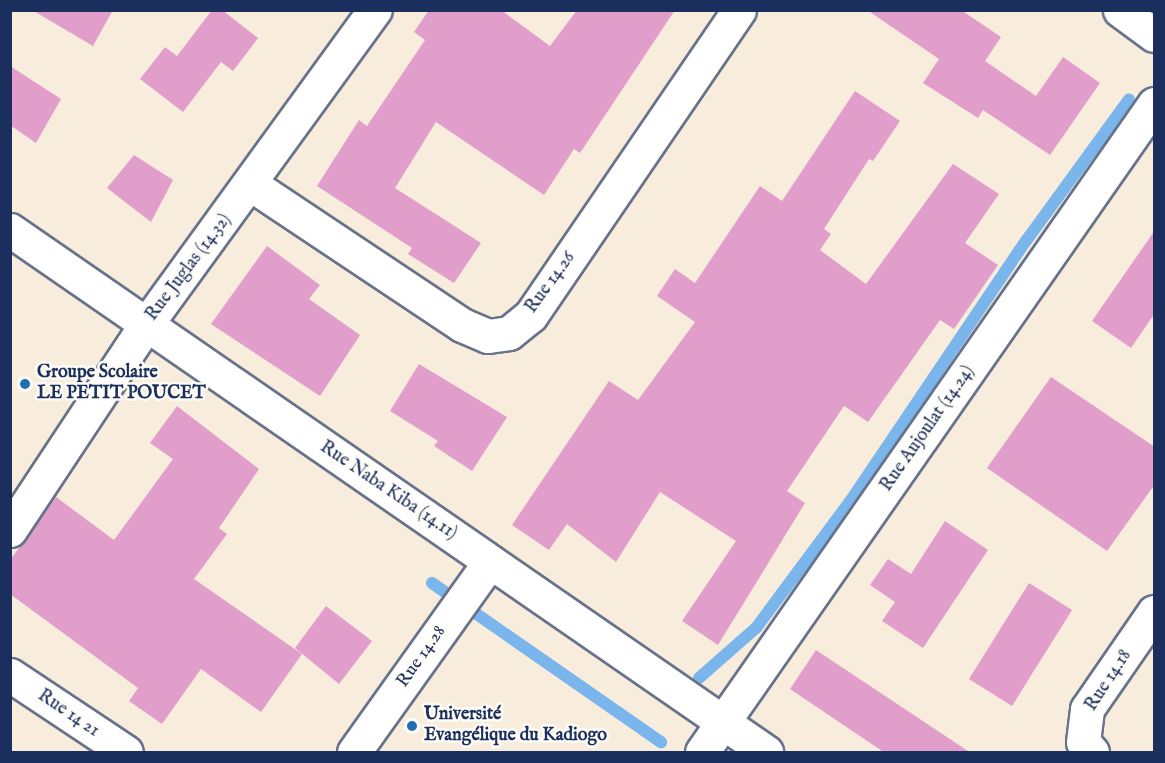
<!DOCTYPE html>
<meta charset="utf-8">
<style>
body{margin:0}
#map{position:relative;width:1165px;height:763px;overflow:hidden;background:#f8eddc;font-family:"IM FELL English",serif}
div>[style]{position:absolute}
.stream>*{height:12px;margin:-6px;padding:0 6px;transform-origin:6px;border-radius:6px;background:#7ab6ec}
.building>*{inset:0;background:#e19ecb}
.roads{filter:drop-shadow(2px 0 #68728a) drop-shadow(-2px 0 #68728a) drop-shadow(0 2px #68728a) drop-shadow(0 -2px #68728a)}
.street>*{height:33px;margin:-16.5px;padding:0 16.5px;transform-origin:16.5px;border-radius:16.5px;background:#fff}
.secondary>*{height:33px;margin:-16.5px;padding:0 16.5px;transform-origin:16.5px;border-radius:16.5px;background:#fff}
.dots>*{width:16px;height:16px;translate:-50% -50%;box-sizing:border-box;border:3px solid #fdfcf7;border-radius:50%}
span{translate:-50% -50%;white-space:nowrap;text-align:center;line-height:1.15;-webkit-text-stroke:5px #fdfcf7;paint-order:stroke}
.street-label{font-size:18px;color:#1b2f5e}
.poi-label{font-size:18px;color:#1b2f5e;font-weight:700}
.left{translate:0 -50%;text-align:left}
.frame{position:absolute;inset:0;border:12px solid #1b2f5e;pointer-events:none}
</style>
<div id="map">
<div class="stream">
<i style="left:432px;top:583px;width:279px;rotate:34.8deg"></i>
<i style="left:699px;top:678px;width:76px;rotate:-41.3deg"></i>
<i style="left:756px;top:628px;width:159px;rotate:-53.4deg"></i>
<i style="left:851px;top:500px;width:313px;rotate:-56deg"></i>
<i style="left:1026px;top:241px;width:175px;rotate:-54deg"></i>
</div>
<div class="building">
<i style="clip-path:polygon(32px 10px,113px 10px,93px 46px)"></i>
<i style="clip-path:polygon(212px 10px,222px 10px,258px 38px,233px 71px,221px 62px,183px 112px,140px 79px,165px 47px,177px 56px)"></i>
<i style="clip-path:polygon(429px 10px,501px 10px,550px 46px,577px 10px,675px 10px,580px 153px,574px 149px,544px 195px,436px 122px,395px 188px,481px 243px,454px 283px,408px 254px,412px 248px,317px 186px,359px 120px,367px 126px,425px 40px,414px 32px)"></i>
<i style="clip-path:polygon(867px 10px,961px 10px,1001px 37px,985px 61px,1036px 96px,1063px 57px,1100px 83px,1050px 155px,983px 110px,978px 118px,923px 83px,939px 59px)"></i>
<i style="clip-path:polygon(10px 66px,61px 99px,36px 143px,10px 125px)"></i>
<i style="clip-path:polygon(855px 91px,900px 121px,873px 161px,869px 159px,824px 229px,831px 234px,820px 250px,866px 284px,953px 164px,999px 194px,965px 243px,998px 265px,954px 329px,940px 320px,868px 422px,844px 406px,787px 491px,805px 503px,718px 645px,682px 621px,736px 541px,660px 492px,616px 562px,567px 524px,549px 550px,512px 525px,609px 381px,638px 400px,695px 322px,657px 296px,675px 269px,695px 283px,760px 186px,782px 201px)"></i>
<i style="clip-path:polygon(134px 155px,173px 180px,151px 222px,107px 188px)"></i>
<i style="clip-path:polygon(1155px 230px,1155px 313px,1131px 348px,1092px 321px)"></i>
<i style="clip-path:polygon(267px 246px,320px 285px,309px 299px,360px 335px,320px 396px,211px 324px)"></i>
<i style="clip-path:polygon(419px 364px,507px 417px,472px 471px,434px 446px,438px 441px,390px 411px)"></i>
<i style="clip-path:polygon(1051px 377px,1155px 447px,1155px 484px,1107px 551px,987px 468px)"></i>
<i style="clip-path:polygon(177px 406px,259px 469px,219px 528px,227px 534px,194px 579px,302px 654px,261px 712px,201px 669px,162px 724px,129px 701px,138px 688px,10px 594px,10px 560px,56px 497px,114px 540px,173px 459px,150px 443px)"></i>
<i style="clip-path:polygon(945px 521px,988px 550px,923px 648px,882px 621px,895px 602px,870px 585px,888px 559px,911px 574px)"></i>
<i style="clip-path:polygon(1029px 583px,1072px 610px,1012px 706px,969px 679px)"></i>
<i style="clip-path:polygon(326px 606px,372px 641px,339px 684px,295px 648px)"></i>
<i style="clip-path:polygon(816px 650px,971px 753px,885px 753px,790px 689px)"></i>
</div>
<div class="roads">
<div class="street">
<i style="left:252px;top:185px;width:252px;rotate:33.7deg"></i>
<i style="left:462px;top:325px;width:28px;rotate:23deg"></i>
<i style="left:488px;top:336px;width:21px;rotate:-8deg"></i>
<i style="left:509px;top:333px;width:28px;rotate:-39deg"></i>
<i style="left:531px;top:315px;width:369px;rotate:-55.7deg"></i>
<i style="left:10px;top:230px;width:919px;rotate:34.62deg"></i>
<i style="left:10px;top:530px;width:245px;rotate:-56.5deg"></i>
<i style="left:145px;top:326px;width:391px;rotate:-54deg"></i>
<i style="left:10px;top:675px;width:139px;rotate:33.6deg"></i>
<i style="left:354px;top:752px;width:234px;rotate:-54.5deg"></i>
<i style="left:702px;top:752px;width:790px;rotate:-55.1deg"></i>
<i style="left:1092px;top:752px;width:13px;rotate:-132deg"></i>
<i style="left:1083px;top:742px;width:33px;rotate:-83deg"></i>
<i style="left:1087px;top:709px;width:118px;rotate:-55.4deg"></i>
</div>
<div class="secondary">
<i style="left:1120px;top:10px;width:42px;rotate:36.3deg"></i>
</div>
</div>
<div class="dots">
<i style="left:25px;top:384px;background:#1f6fb2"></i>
<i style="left:412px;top:726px;background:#1f6fb2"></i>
</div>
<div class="street-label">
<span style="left:189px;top:268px;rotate:-53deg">Rue Juglas (14.32)</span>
<span style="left:551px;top:283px;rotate:-54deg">Rue 14.26</span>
<span style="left:928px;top:429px;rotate:-55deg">Rue Aujoulat (14.24)</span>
<span style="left:388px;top:491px;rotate:34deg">Rue Naba Kiba (14.11)</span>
<span style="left:422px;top:657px;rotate:-55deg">Rue 14.28</span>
<span style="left:1109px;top:681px;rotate:-57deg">Rue 14.18</span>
<span style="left:68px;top:714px;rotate:34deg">Rue 14 21</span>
</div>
<div class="poi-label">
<span class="left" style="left:37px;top:384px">Groupe Scolaire<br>LE PETIT POUCET</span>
<span class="left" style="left:424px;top:726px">Université<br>Evangélique du Kadiogo</span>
</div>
<div class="frame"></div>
</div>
